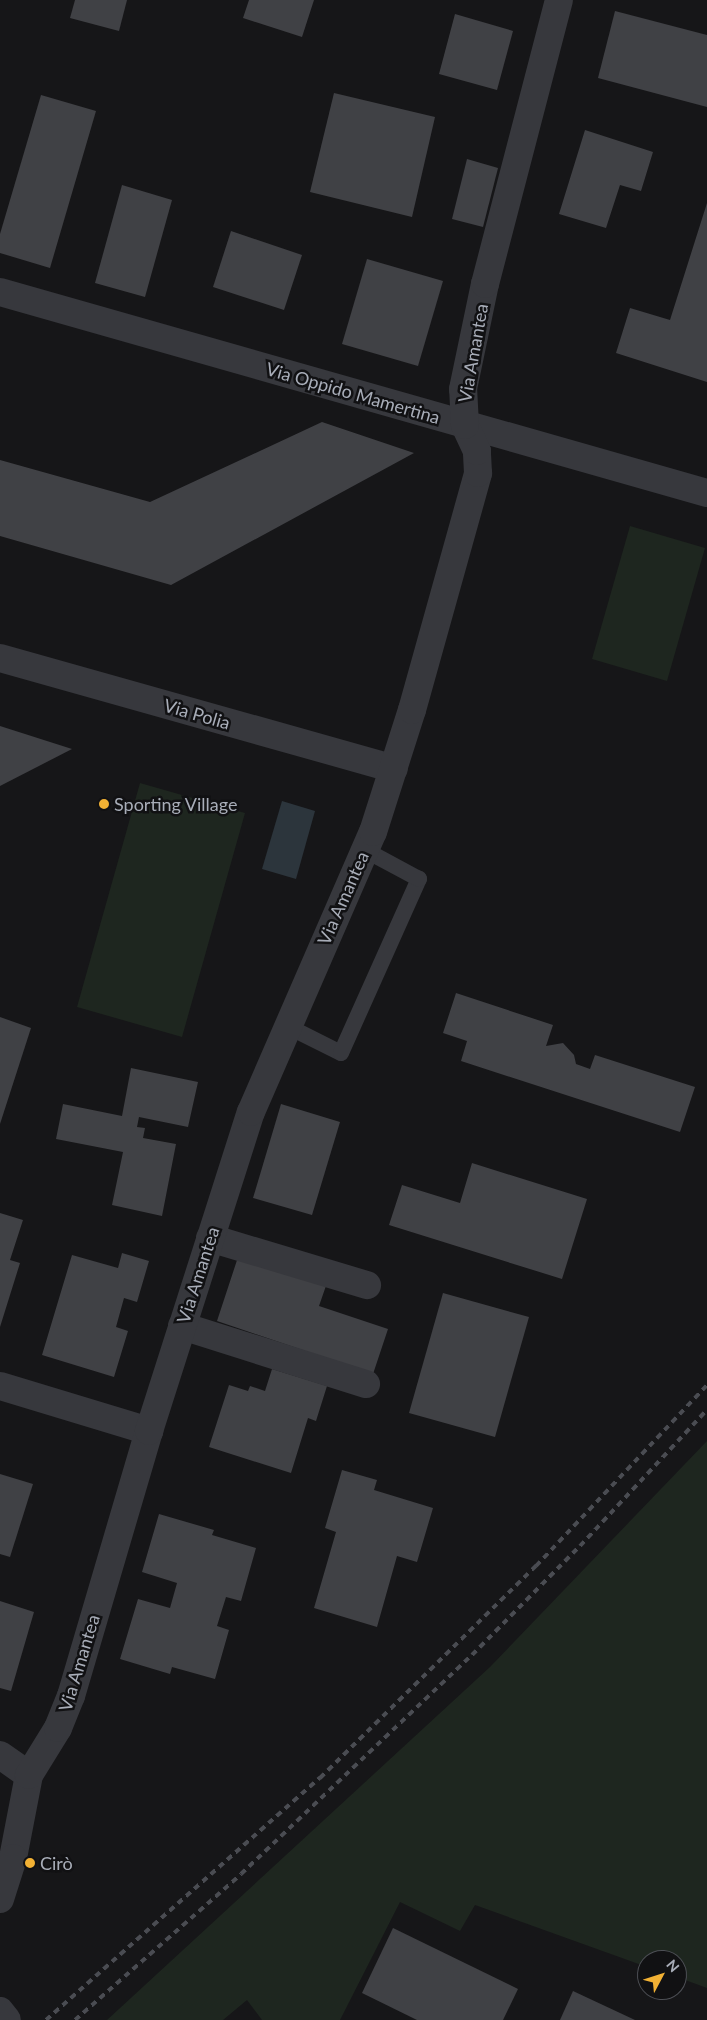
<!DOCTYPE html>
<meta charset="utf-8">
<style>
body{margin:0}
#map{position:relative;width:707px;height:2020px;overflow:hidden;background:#161618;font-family:Lato,sans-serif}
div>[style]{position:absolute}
.green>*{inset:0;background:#1e261f}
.water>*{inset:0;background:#2c353c}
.building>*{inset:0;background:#404145}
.lane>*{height:16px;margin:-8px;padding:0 8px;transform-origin:8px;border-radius:8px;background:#37383d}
.street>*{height:28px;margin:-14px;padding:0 14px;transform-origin:14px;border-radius:14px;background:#37383d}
.rail>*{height:4px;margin-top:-2px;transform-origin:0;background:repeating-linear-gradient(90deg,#4a4c52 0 6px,transparent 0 11px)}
.dots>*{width:14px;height:14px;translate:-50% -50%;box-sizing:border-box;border:2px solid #111113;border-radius:50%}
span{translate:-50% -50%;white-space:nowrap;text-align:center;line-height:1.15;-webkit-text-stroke:5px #111113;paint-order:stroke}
.street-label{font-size:18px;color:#a8adb8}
.poi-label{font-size:18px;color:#a8adb8}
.left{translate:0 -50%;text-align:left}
.north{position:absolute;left:637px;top:1950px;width:50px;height:50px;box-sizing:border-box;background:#111113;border:1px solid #4d4f55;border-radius:50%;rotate:50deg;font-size:14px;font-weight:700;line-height:20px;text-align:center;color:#a8adb8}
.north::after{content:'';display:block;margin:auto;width:18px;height:22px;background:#f2b134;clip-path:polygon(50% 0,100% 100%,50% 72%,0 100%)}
</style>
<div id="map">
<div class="green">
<i style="clip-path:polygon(630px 526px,705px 548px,667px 681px,592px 659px)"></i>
<i style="clip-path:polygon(140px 783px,245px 813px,182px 1037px,77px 1007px)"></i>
<i style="clip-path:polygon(707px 1441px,707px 1988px,677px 1977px,677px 1960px,647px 1960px,647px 1967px,475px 1905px,460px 1931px,400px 1902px,340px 2020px,262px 2020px,247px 2000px,223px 2020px,107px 2020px,490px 1667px)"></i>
</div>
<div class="water">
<i style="clip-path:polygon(282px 801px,315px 811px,296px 879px,262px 869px)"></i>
</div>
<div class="building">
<i style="clip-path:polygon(75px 0,127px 0,119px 31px,70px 18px)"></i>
<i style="clip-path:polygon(249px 0,314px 0,302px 37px,243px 18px)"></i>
<i style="clip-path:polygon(615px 11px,707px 35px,707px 107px,598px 78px)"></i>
<i style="clip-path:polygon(455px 14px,513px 31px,497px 90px,439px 74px)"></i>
<i style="clip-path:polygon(334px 93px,435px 117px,412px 217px,310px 192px)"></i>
<i style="clip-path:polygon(41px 95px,96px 111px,50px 268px,0 253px,0 234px)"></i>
<i style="clip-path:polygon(585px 130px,653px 152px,641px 191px,620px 185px,606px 228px,559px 214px)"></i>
<i style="clip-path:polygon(467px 159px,498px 168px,483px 227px,452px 219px)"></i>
<i style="clip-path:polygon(122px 185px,172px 200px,145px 297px,95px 283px)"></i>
<i style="clip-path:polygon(707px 203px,707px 382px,616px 353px,630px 308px,670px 320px)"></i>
<i style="clip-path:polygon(231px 231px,302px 255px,284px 310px,213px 287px)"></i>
<i style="clip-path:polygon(367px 259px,443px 281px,418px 366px,342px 344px)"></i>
<i style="clip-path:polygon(322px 422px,414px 453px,171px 585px,0 536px,0 460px,150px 502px)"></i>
<i style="clip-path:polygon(0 726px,72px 749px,0 786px)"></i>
<i style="clip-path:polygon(456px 993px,553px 1025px,546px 1046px,563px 1043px,574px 1055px,576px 1064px,590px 1069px,595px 1055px,695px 1087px,680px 1132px,461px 1061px,467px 1041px,443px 1033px)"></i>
<i style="clip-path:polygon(0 1017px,31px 1028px,0 1124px)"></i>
<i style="clip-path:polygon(131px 1068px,198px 1082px,188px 1127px,139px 1117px,137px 1127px,145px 1128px,143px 1138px,176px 1144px,162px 1216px,112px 1205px,123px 1152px,56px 1139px,63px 1104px,122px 1116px)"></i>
<i style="clip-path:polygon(281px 1104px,340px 1122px,312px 1215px,253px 1198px)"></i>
<i style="clip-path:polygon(472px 1163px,587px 1199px,562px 1279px,389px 1225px,402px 1185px,460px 1203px)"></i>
<i style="clip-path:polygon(0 1213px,23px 1220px,10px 1260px,20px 1263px,0 1327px)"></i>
<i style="clip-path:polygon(240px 1251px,328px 1280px,319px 1306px,388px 1329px,373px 1374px,217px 1321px)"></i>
<i style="clip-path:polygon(122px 1253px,149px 1261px,137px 1302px,124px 1298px,116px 1327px,128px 1331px,114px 1377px,42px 1355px,72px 1255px,118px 1268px)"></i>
<i style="clip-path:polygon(443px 1293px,529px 1317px,495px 1437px,409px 1413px)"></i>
<i style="clip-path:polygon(272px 1369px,327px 1386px,316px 1421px,308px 1418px,291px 1473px,209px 1447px,229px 1385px,248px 1391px,250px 1386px,265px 1391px)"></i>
<i style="clip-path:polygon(342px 1470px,377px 1480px,374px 1490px,433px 1508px,417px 1562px,397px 1556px,377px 1627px,314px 1608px,336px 1532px,325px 1528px)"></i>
<i style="clip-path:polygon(0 1474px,33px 1484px,10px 1557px,0 1554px)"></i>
<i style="clip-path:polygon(159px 1514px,214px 1530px,212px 1535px,256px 1548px,241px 1601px,226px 1597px,217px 1626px,229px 1630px,215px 1679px,172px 1667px,170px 1674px,120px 1659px,138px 1599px,170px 1608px,177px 1583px,142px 1572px)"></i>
<i style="clip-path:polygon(0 1601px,34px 1612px,11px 1691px,0 1688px)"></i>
<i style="clip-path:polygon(393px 1928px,518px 1989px,503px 2020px,417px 2020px,362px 1993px)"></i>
<i style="clip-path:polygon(573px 1991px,635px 2020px,560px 2020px)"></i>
</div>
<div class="lane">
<i style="left:287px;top:1026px;width:60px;rotate:26.6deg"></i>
<i style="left:341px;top:1053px;width:191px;rotate:-65.9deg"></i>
<i style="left:419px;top:879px;width:61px;rotate:-151.8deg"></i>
</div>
<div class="street">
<i style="left:0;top:292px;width:735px;rotate:15.87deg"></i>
<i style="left:0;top:658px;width:409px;rotate:15.7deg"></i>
<i style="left:210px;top:1238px;width:164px;rotate:16.7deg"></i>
<i style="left:182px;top:1326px;width:193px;rotate:17.5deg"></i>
<i style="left:0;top:1386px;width:156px;rotate:16.8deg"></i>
<i style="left:0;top:1755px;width:35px;rotate:35deg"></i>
<i style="left:29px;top:1775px;width:85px;rotate:100.9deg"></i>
<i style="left:13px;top:1858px;width:43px;rotate:107.6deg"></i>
<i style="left:29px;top:1775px;width:55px;rotate:-58.3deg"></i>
<i style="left:58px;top:1728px;width:35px;rotate:-68deg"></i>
<i style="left:71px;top:1696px;width:276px;rotate:-73.6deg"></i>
<i style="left:149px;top:1431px;width:335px;rotate:-72.3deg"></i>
<i style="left:251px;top:1112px;width:305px;rotate:-66.5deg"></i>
<i style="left:373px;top:832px;width:128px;rotate:-72.3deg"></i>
<i style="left:412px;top:710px;width:246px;rotate:-74.4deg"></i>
<i style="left:478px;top:473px;width:22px;rotate:-93deg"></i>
<i style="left:477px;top:451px;width:29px;rotate:-115deg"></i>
<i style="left:465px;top:425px;width:36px;rotate:-93deg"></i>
<i style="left:463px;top:389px;width:107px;rotate:-78.2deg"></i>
<i style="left:485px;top:284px;width:293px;rotate:-75.4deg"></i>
<i style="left:0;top:2011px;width:11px;rotate:52deg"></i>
</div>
<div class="rail">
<i style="left:46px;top:2020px;width:366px;rotate:-41.5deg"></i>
<i style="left:320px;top:1778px;width:303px;rotate:-44.5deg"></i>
<i style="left:536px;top:1566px;width:249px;rotate:-46.6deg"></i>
<i style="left:75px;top:2020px;width:221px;rotate:-41.3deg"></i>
<i style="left:241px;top:1874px;width:318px;rotate:-43.5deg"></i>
<i style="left:472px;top:1655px;width:153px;rotate:-45.3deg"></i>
<i style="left:580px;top:1546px;width:186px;rotate:-47deg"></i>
</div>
<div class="dots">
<i style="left:104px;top:804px;background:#f2b134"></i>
<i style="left:30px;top:1863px;background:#f2b134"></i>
</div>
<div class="street-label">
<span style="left:473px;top:353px;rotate:-80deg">Via Amantea</span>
<span style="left:353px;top:393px;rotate:16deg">Via Oppido Mamertina</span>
<span style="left:197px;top:714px;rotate:16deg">Via Polia</span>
<span style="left:343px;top:898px;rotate:-66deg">Via Amantea</span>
<span style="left:198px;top:1275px;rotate:-72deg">Via Amantea</span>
<span style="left:79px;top:1663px;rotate:-73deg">Via Amantea</span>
</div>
<div class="poi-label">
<span class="left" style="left:114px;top:804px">Sporting Village</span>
<span class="left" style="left:40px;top:1863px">Cirò</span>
</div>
<div class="north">N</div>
</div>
